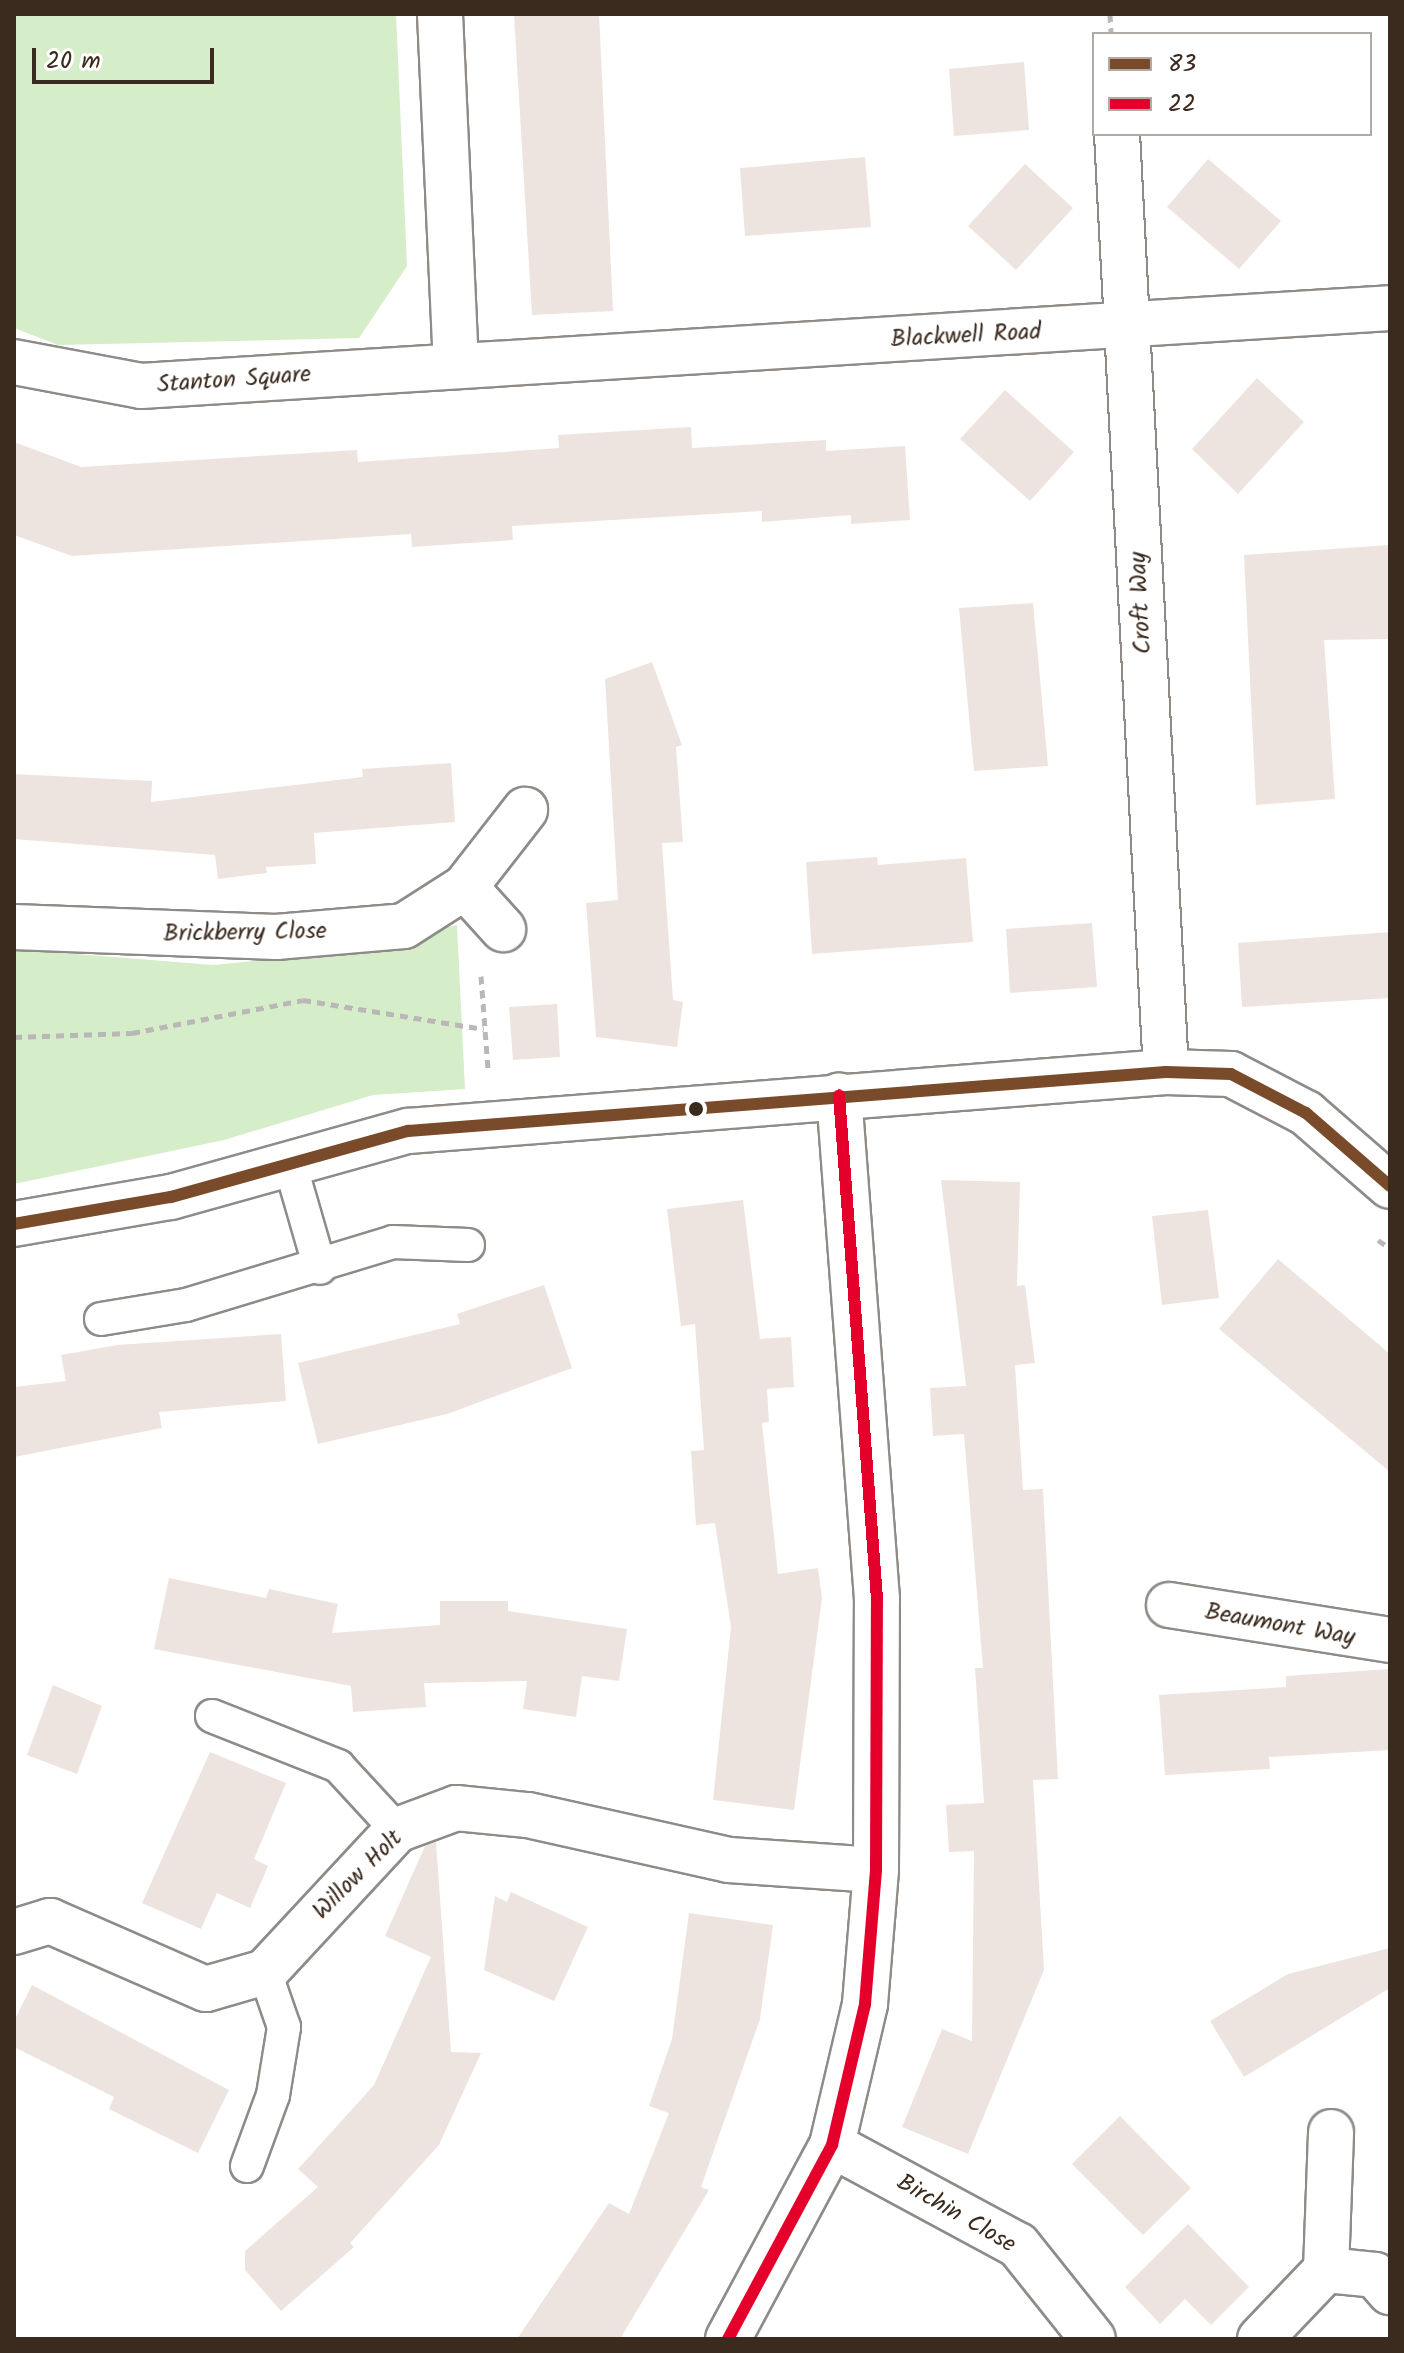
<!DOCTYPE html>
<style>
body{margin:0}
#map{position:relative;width:1404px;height:2353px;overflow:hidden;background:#fff;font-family:Kalam,sans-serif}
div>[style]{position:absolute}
.green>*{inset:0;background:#d5edc9}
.building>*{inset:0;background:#eee4df}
.path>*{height:5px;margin-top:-2.5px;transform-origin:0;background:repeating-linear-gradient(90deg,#b9b8b6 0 8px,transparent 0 14px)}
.roads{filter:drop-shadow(2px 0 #8e8b88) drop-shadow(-2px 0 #8e8b88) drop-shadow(0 2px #8e8b88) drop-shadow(0 -2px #8e8b88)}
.lane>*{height:32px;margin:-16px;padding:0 16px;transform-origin:16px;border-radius:16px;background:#fff}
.street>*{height:44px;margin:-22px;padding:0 22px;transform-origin:22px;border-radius:22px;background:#fff}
.secondary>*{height:44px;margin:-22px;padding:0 22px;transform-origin:22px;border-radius:22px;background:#fff}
.bus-1>*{height:12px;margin:-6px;padding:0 6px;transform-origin:6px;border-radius:6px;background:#7a4b2a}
.bus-2>*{height:12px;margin:-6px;padding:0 6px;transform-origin:6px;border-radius:6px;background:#e4002b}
.dots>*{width:22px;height:22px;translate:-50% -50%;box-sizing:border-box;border:4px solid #fff;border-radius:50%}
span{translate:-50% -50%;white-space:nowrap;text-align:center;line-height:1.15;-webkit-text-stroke:6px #fff;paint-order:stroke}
.street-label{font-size:24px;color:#3b2a1e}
.frame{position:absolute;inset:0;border:16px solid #3b2a1e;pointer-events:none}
.legend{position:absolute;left:1092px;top:32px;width:280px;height:104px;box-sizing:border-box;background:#fff;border:2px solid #b1aaa5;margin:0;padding:10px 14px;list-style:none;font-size:24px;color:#3b2a1e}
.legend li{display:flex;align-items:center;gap:16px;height:40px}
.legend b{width:40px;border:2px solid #b1aaa5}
.scale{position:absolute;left:32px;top:48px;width:182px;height:36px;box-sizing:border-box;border:4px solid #3b2a1e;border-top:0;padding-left:10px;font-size:24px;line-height:28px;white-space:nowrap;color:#3b2a1e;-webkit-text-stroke:6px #fff;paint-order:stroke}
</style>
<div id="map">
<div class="green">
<i style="clip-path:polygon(14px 14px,396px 14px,407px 266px,359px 338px,58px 345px,14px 328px)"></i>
<i style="clip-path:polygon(457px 925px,465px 1089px,373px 1095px,224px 1140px,14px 1184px,14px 949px,213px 965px,323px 954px)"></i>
</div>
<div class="building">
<i style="clip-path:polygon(514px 14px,599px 14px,613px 311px,532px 315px)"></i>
<i style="clip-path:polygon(1024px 62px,1029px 130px,954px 136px,949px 69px)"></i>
<i style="clip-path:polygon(865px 157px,871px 227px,745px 236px,740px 168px)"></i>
<i style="clip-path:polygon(1208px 159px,1281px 221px,1239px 269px,1167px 207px)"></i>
<i style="clip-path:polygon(1025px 164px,1073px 208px,1016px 270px,968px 226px)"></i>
<i style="clip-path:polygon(1257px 378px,1304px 422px,1238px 494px,1192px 449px)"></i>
<i style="clip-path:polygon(1005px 390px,1074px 452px,1030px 501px,960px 439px)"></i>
<i style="clip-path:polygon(691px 427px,692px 448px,826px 440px,826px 451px,905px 446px,910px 520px,851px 524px,851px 515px,762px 522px,762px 511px,512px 526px,513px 540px,412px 547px,411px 534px,72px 556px,14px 535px,14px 442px,81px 467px,357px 450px,358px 462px,559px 448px,558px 435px)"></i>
<i style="clip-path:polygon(1390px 545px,1390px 639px,1324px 640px,1335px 799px,1256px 805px,1244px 555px)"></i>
<i style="clip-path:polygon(1033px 603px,1048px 766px,974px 771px,959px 608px)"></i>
<i style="clip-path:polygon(652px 662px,682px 745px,676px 747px,683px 842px,662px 843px,673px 1000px,683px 1002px,677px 1047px,596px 1037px,586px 903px,618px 900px,605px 679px)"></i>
<i style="clip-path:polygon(451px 763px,455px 822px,314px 833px,316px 864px,266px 867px,267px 873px,218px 879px,215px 855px,14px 839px,14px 774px,152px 781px,151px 802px,363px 777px,362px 769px)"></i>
<i style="clip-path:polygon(877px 857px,878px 865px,966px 858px,973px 942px,812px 954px,806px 862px)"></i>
<i style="clip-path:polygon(1092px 923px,1097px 987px,1010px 993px,1006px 929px)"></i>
<i style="clip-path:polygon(1390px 932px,1390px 998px,1242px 1007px,1238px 943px)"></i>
<i style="clip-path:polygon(557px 1004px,560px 1057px,513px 1060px,509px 1007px)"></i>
<i style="clip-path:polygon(941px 1180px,1020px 1182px,1017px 1286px,1025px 1285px,1035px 1363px,1015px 1365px,1023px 1490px,1043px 1489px,1058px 1779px,1033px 1780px,1044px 1970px,968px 2154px,902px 2127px,942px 2029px,972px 2041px,974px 1851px,949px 1852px,946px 1805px,984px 1803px,975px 1668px,983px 1668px,964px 1434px,933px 1436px,930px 1388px,966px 1386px)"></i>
<i style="clip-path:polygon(743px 1200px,760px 1339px,791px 1337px,794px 1387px,767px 1389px,769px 1422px,762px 1423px,778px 1574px,818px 1568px,822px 1598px,794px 1810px,713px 1800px,731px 1627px,715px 1523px,696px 1525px,691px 1451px,704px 1450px,695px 1324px,681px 1326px,667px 1209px)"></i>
<i style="clip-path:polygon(1208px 1210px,1219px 1298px,1162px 1305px,1152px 1216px)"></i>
<i style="clip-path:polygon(1278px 1259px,1390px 1354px,1390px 1472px,1219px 1329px)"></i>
<i style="clip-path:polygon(544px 1285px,572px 1368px,447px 1414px,318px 1444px,298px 1363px,460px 1324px,457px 1314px)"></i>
<i style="clip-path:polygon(281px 1334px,286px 1401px,159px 1412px,162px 1428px,14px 1457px,14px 1387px,66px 1381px,61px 1355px,117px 1345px)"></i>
<i style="clip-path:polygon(169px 1578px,266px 1598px,269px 1589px,338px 1604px,332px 1633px,440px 1625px,440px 1601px,508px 1601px,508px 1611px,627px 1629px,619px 1681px,582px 1676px,576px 1717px,523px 1709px,527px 1681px,424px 1683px,426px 1707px,353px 1712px,351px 1686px,154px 1649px)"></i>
<i style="clip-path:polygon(1390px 1669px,1390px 1750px,1269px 1757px,1270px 1769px,1165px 1775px,1159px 1695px,1286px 1687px,1286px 1676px)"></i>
<i style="clip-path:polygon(53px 1685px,102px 1706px,77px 1774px,27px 1755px)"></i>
<i style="clip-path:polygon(210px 1752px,286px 1783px,254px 1859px,268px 1866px,250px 1908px,217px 1893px,201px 1929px,142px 1903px)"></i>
<i style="clip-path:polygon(436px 1842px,451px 2052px,481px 2053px,439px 2145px,350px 2243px,354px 2247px,281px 2311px,245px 2270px,245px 2251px,318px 2187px,298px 2169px,374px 2085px,431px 1957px,385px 1936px,425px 1846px)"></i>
<i style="clip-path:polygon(511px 1892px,588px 1927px,554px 2001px,484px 1970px,495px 1896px,507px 1902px)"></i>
<i style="clip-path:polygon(689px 1913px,773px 1925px,760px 2019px,701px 2187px,709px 2190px,620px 2339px,517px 2339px,609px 2203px,629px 2214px,669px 2113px,649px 2106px,672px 2039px)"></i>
<i style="clip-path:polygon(1390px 1948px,1390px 1988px,1244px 2077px,1210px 2021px,1288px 1974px)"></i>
<i style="clip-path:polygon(32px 1985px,229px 2090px,198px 2153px,109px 2109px,114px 2097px,14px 2047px,14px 2021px)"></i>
<i style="clip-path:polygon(1120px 2116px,1191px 2188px,1143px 2235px,1072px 2164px)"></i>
<i style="clip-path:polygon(1188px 2224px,1249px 2287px,1211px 2325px,1185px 2299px,1160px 2324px,1125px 2287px)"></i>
</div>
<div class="path">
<i style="left:1110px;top:14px;width:20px;rotate:87deg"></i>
<i style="left:481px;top:976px;width:94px;rotate:85.7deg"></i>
<i style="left:14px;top:1037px;width:118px;rotate:-1.9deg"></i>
<i style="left:132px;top:1033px;width:174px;rotate:-10.9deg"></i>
<i style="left:303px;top:1000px;width:183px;rotate:9.1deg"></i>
<i style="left:1378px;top:1240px;width:14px;rotate:34deg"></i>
</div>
<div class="roads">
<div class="lane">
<i style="left:290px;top:1164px;width:108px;rotate:73.9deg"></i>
<i style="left:101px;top:1319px;width:86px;rotate:-9.4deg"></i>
<i style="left:186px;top:1305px;width:216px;rotate:-16.9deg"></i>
<i style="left:393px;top:1242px;width:75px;rotate:2.3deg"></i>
<i style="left:212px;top:1716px;width:136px;rotate:21.6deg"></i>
<i style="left:338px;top:1766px;width:87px;rotate:47.3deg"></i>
<i style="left:247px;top:2166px;width:76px;rotate:-69.9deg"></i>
<i style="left:273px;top:2095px;width:69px;rotate:-80.8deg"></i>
<i style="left:284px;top:2027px;width:58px;rotate:-109.1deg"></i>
</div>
<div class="street">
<i style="left:440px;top:14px;width:352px;rotate:87.4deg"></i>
<i style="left:1117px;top:134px;width:939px;rotate:87.01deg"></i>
<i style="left:14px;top:362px;width:129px;rotate:10.7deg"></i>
<i style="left:141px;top:386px;width:1251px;rotate:-3.57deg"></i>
<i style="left:465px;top:887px;width:57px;rotate:47.9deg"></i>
<i style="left:14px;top:927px;width:262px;rotate:2.2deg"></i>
<i style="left:276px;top:937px;width:128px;rotate:-4.9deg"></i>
<i style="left:404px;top:926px;width:72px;rotate:-32.6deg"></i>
<i style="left:465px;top:887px;width:98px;rotate:-52.1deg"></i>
<i style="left:1169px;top:1605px;width:224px;rotate:9deg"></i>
<i style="left:14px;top:1932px;width:38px;rotate:-17deg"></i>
<i style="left:50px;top:1921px;width:170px;rotate:23.6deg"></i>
<i style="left:206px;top:1989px;width:61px;rotate:-16.1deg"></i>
<i style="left:265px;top:1972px;width:194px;rotate:-47.1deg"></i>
<i style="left:397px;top:1830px;width:63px;rotate:-20.4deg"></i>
<i style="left:456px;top:1808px;width:72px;rotate:5.6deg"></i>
<i style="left:528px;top:1815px;width:206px;rotate:12.6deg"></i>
<i style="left:729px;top:1860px;width:147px;rotate:3.9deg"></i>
<i style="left:832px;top:2145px;width:211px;rotate:28.3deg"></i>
<i style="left:1018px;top:2245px;width:120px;rotate:51.4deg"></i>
<i style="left:1326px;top:2270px;width:49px;rotate:5.8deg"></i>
<i style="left:1375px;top:2275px;width:23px;rotate:49deg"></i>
<i style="left:728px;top:2339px;width:220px;rotate:-61.8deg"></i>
<i style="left:832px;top:2145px;width:145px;rotate:-76.8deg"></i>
<i style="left:865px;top:2004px;width:134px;rotate:-85.3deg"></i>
<i style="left:876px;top:1870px;width:271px;rotate:-89.8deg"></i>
<i style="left:877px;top:1599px;width:505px;rotate:-94.31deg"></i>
<i style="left:1260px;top:2339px;width:95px;rotate:-46.3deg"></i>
<i style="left:1326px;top:2270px;width:138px;rotate:-87.9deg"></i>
</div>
<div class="secondary">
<i style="left:14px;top:1224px;width:159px;rotate:-9.8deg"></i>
<i style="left:171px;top:1197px;width:246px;rotate:-15.6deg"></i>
<i style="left:408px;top:1131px;width:760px;rotate:-4.45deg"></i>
<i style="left:1166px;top:1072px;width:65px;rotate:1.8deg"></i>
<i style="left:1231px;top:1074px;width:85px;rotate:27.5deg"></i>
<i style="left:1306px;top:1113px;width:111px;rotate:41deg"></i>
</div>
</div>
<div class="bus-1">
<i style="left:14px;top:1224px;width:159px;rotate:-9.8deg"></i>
<i style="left:171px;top:1197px;width:246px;rotate:-15.6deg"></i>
<i style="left:408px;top:1131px;width:760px;rotate:-4.45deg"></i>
<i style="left:1166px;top:1072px;width:65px;rotate:1.8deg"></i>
<i style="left:1231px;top:1074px;width:85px;rotate:27.5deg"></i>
<i style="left:1306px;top:1113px;width:111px;rotate:41deg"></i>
</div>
<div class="bus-2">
<i style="left:728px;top:2339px;width:220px;rotate:-61.8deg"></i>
<i style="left:832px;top:2145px;width:145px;rotate:-76.8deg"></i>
<i style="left:865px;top:2004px;width:134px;rotate:-85.3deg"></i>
<i style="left:876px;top:1870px;width:271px;rotate:-89.8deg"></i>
<i style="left:877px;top:1599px;width:505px;rotate:-94.31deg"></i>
</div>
<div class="dots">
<i style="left:696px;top:1109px;background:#3b2a1e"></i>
</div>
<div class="street-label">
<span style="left:966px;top:336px;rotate:-3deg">Blackwell Road</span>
<span style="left:234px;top:380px;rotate:-4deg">Stanton Square</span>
<span style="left:1141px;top:603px;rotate:-93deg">Croft Way</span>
<span style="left:245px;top:933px;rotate:-1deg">Brickberry Close</span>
<span style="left:1280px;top:1625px;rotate:10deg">Beaumont Way</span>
<span style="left:358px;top:1875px;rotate:-45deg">Willow Holt</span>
<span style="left:956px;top:2214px;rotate:30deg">Birchin Close</span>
</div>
<div class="frame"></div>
<ul class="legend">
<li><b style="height:10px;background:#7a4b2a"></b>83</li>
<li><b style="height:10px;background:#e4002b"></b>22</li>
</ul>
<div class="scale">20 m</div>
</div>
